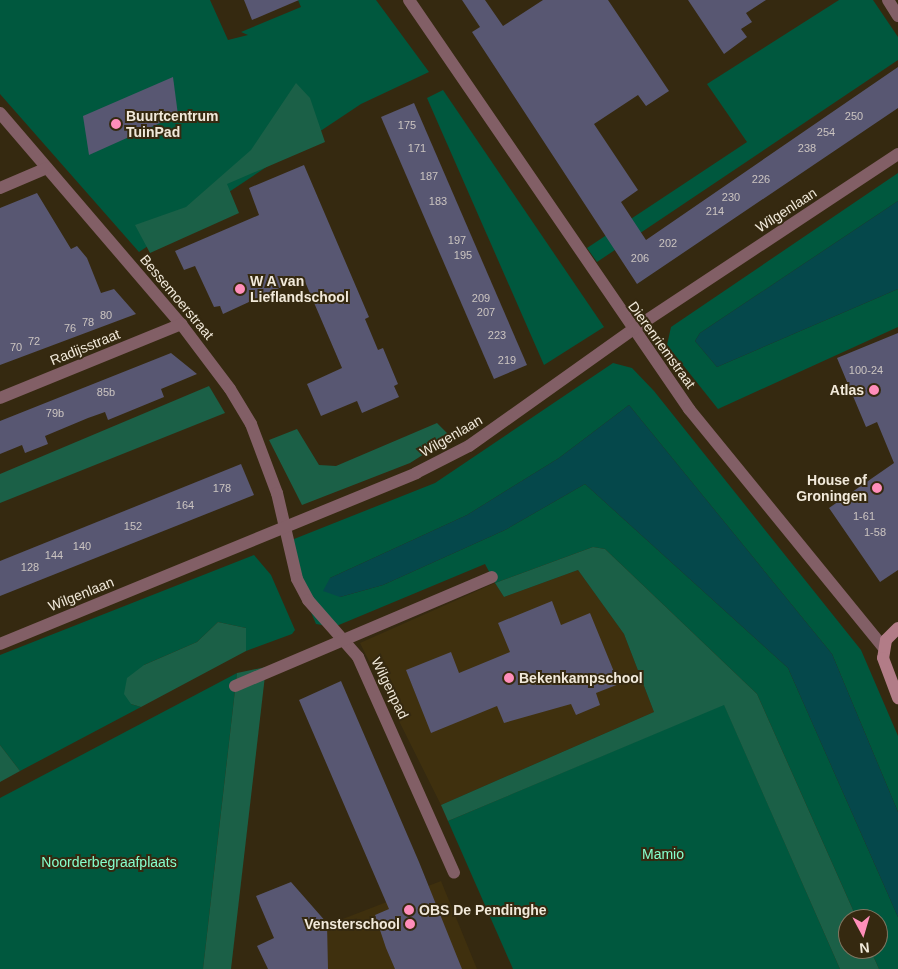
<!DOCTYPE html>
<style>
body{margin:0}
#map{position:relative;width:898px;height:969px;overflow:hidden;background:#352910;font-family:Helvetica,sans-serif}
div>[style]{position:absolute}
.built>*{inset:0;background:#3f300e}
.green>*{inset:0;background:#00583e}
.forest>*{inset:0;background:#1b6047}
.water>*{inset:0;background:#05484b}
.building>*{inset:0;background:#585772}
.street>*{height:12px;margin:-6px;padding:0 6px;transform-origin:6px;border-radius:6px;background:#825f66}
.secondary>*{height:12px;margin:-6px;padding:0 6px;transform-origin:6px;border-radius:6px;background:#b27c87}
.dots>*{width:14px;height:14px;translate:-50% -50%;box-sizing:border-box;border:2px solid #352910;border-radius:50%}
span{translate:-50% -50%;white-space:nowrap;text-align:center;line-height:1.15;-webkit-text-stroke:4px #352910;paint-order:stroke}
.number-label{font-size:11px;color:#cbc4c0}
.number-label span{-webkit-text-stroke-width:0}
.poi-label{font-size:14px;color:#f1e9da;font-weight:700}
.left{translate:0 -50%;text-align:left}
.right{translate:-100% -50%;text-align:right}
.street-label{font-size:14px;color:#f1e9da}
.park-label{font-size:14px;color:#86ffcd}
.north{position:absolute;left:838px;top:909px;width:50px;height:50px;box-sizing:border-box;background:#352910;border:1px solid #807661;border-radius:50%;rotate:174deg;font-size:14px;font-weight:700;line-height:20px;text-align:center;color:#f1e9da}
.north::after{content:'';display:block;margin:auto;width:18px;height:22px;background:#ff8eba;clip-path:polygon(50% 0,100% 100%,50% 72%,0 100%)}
</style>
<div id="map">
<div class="built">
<i style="clip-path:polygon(578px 570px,624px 634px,654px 712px,441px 805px,360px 643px,495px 583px,504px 597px)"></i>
<i style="clip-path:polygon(441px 881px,477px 969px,294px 969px,291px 939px)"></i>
</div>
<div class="green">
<i style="clip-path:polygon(0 0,210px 0,228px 40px,248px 35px,241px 32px,301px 7px,298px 0,376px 0,429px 72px,361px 104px,139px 252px,0 94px)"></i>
<i style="clip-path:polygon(839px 0,873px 0,898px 37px,898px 60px,597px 262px,587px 248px,747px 142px,707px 84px)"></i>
<i style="clip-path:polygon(443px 90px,604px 327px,544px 365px,427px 98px)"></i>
<i style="clip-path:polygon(898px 173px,898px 201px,700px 333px,695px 341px,717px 367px,898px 289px,898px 327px,718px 409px,667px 345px,671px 327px)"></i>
<i style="clip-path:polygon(613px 363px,632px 368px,654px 391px,861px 650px,898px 736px,898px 812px,832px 654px,629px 405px,559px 458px,467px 515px,330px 578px,340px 597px,383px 585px,505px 530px,585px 484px,788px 668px,898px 917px,898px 969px,879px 969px,870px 949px,878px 949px,878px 919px,857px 919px,757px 694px,605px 549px,593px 547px,495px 583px,485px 564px,334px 627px,316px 624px,294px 572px,289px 541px,435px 483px)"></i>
<i style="clip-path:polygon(254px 555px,271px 575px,295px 630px,292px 634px,246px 651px,246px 628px,218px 622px,197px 642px,144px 665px,131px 704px,141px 707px,20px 771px,0 745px,0 655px)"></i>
<i style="clip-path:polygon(237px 673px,203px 969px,0 969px,0 798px)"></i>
<i style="clip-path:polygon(724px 704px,840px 969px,513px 969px,448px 821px)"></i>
</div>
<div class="forest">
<i style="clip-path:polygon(296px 83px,310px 98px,325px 142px,227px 184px,239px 213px,150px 253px,135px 225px,186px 207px,251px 150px)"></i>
<i style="clip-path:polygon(209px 386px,225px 413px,0 503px,0 474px)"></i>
<i style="clip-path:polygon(437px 423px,451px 437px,410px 463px,302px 505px,269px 440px,297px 429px,319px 465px,336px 466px)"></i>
<i style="clip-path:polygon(593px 547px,605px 549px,757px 694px,857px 919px,848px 919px,848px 949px,870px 949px,879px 969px,840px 969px,724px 705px,448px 821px,441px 805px,654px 712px,624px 634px,578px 570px,504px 597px,495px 583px)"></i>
<i style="clip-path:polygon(218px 622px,246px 628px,246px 651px,141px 707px,131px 704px,124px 694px,127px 678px,144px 665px,197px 642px)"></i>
<i style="clip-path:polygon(266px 667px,231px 969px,203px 969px,237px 673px)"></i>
<i style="clip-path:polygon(0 745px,20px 771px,0 782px)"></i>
</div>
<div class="water">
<i style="clip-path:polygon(898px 201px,898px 289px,717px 367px,695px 341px,700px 333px)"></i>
<i style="clip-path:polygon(629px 405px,832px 654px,898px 812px,898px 917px,788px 668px,585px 484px,505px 530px,383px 585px,340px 597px,323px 591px,330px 578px,467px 515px,559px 458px)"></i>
</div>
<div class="building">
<i style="clip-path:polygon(244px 0,299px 0,252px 20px)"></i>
<i style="clip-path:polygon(462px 0,485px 0,503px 26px,543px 0,608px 0,669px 91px,646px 106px,638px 95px,594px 124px,638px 190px,621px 202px,646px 240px,898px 67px,898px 108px,637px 284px,472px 32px,480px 27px)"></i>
<i style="clip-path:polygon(688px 0,766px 0,746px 13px,752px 22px,741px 29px,747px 37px,724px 54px)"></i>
<i style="clip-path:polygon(173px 77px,178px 115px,89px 155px,83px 116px)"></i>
<i style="clip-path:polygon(414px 103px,527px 365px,494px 379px,381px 117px)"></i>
<i style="clip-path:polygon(304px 165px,369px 317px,365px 319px,378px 350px,383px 348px,398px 384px,394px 386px,399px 397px,362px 413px,357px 401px,321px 416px,307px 384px,342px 368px,303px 277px,223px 314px,220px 306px,214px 307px,195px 266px,184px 270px,175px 251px,259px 215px,249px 188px)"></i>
<i style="clip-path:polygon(37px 193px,71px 249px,77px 246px,87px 258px,101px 293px,114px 289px,136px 314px,0 365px,0 208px)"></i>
<i style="clip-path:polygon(898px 333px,898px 570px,880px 582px,829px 508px,894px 463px,877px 422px,866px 427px,837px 358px)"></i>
<i style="clip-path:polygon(171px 353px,197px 374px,161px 389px,164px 397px,108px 420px,105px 412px,88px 418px,45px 436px,48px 444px,25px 453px,22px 445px,0 454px,0 421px)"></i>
<i style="clip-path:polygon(241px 464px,254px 495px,0 596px,0 561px)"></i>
<i style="clip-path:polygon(552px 601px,561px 625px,590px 613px,619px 684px,596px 693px,600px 705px,576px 715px,571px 704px,504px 723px,497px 706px,431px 733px,406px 670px,451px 652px,459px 673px,510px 652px,498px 623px)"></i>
<i style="clip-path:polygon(341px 681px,419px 862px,462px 969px,395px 969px,386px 948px,375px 915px,389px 909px,299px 700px)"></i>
<i style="clip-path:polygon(291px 882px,327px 923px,328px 969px,268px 969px,257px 946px,274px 938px,256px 896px)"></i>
</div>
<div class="street">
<i style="left:409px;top:0;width:496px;rotate:55.6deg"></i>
<i style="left:689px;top:409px;width:308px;rotate:50.8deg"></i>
<i style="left:888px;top:0;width:19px;rotate:58deg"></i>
<i style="left:0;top:113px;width:278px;rotate:49.4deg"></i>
<i style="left:181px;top:324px;width:81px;rotate:53deg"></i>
<i style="left:230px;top:389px;width:41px;rotate:59deg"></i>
<i style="left:251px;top:424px;width:74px;rotate:69.4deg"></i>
<i style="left:277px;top:493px;width:88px;rotate:76.9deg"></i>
<i style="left:297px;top:579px;width:24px;rotate:62deg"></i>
<i style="left:308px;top:600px;width:76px;rotate:48.7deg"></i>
<i style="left:358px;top:657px;width:236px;rotate:66deg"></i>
<i style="left:0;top:188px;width:51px;rotate:-23.1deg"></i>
<i style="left:0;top:398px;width:196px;rotate:-22.2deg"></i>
<i style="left:0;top:644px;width:450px;rotate:-22.3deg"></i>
<i style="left:416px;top:473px;width:59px;rotate:-27deg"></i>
<i style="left:469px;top:446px;width:200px;rotate:-35.4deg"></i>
<i style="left:632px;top:330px;width:319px;rotate:-33.5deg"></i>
<i style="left:235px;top:686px;width:279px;rotate:-23deg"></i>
</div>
<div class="secondary">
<i style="left:898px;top:628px;width:17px;rotate:135deg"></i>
<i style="left:886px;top:640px;width:18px;rotate:99deg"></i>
<i style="left:883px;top:658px;width:43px;rotate:69.4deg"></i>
</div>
<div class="dots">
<i style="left:116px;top:124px;background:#ff8eba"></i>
<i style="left:240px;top:289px;background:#ff8eba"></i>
<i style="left:874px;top:390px;background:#ff8eba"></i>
<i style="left:877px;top:488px;background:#ff8eba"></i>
<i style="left:509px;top:678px;background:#ff8eba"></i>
<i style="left:409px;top:910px;background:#ff8eba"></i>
<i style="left:410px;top:924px;background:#ff8eba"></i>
</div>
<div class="number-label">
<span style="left:854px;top:116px">250</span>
<span style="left:407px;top:125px">175</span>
<span style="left:826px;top:132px">254</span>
<span style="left:417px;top:148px">171</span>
<span style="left:807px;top:148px">238</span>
<span style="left:429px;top:176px">187</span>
<span style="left:761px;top:179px">226</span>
<span style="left:731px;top:197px">230</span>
<span style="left:438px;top:201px">183</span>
<span style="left:715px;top:211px">214</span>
<span style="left:457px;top:240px">197</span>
<span style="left:668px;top:243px">202</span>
<span style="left:463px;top:255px">195</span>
<span style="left:640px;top:258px">206</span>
<span style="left:481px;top:298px">209</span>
<span style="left:486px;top:312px">207</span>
<span style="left:106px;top:315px">80</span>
<span style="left:88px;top:322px">78</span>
<span style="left:70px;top:328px">76</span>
<span style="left:497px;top:335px">223</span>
<span style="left:34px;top:341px">72</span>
<span style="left:16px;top:347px">70</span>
<span style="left:507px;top:360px">219</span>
<span style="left:866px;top:370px">100-24</span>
<span style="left:106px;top:392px">85b</span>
<span style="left:55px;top:413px">79b</span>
<span style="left:222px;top:488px">178</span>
<span style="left:185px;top:505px">164</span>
<span style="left:864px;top:516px">1-61</span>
<span style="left:133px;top:526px">152</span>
<span style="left:875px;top:532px">1-58</span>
<span style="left:82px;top:546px">140</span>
<span style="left:54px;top:555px">144</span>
<span style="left:30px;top:567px">128</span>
</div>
<div class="poi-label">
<span class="left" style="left:126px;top:124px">Buurtcentrum<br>TuinPad</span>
<span class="left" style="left:250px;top:289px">W A van<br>Lieflandschool</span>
<span class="right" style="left:864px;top:390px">Atlas</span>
<span class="right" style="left:867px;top:488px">House of<br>Groningen</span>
<span class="left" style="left:519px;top:678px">Bekenkampschool</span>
<span class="left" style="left:419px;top:910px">OBS De Pendinghe</span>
<span class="right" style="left:400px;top:924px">Vensterschool</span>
</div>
<div class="street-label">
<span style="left:786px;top:210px;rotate:-33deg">Wilgenlaan</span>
<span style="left:177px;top:297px;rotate:50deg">Bessemoerstraat</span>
<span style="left:662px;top:345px;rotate:54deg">Dierenriemstraat</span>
<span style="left:85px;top:347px;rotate:-22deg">Radijsstraat</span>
<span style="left:451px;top:436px;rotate:-30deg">Wilgenlaan</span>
<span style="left:81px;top:594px;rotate:-22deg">Wilgenlaan</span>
<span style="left:390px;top:688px;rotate:64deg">Wilgenpad</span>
</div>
<div class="park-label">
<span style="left:663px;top:854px">Mamio</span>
<span style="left:109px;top:862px">Noorderbegraafplaats</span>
</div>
<div class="north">N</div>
</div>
